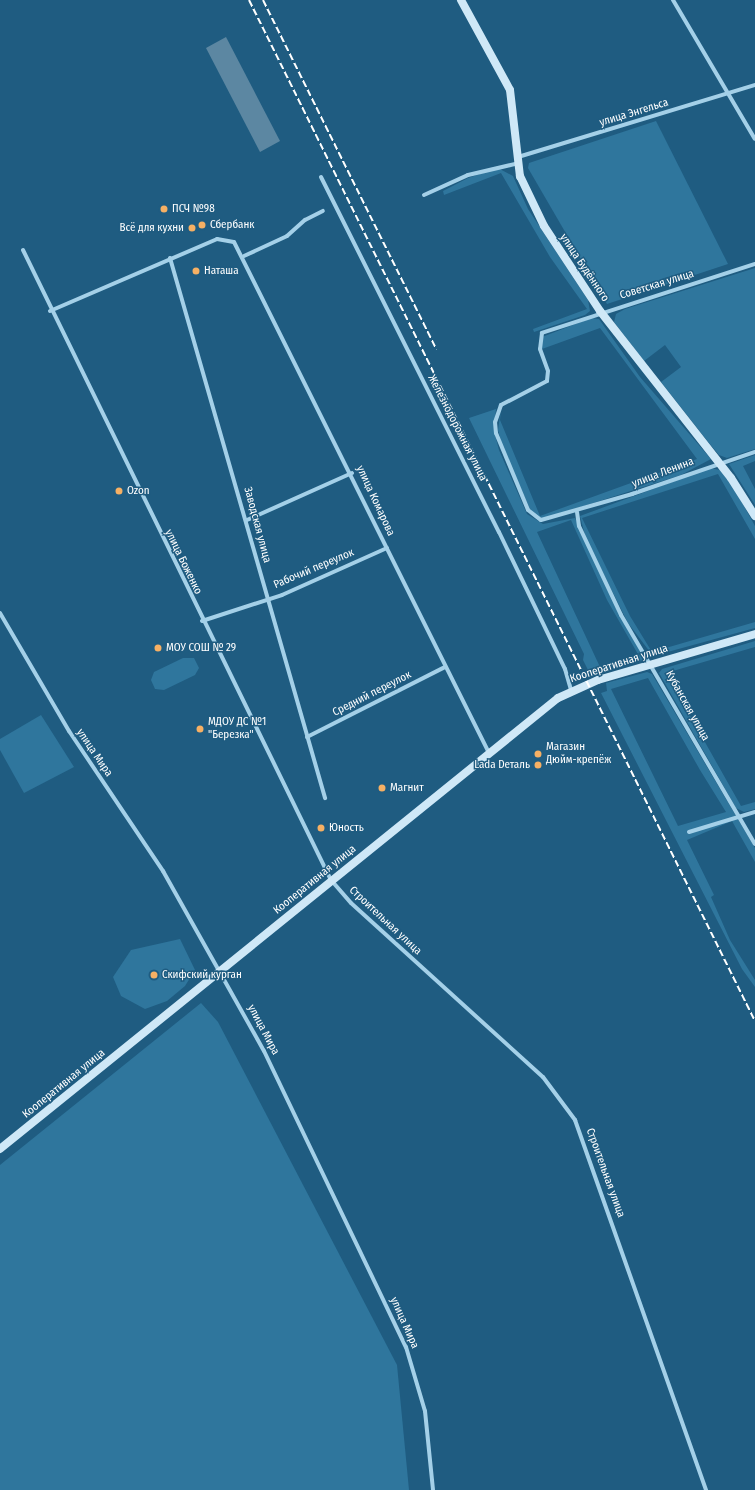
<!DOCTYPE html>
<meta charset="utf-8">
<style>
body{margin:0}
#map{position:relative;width:755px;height:1490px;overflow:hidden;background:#1f5c81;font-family:"Fira Sans Condensed",sans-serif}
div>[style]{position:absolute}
.green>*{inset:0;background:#2f769d}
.water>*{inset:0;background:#5c87a2}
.street>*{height:4px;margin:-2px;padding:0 2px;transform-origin:2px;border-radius:2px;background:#a4d0e8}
.secondary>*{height:8px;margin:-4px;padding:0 4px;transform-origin:4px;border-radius:4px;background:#cfe8f7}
.rail>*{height:2px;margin-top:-1px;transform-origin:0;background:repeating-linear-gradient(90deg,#fff 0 7px,transparent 0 10px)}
.dots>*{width:11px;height:11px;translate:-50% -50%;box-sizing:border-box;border:2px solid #1f5c81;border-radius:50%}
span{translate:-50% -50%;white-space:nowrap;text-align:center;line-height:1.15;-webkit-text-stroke:3px #1f5c81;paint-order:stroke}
.street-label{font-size:11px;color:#fff}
.poi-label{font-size:11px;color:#fff}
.left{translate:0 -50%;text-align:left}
.right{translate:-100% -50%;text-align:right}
</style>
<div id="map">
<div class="green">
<i style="clip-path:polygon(656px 121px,728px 264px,607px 304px,528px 168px,529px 163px)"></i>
<i style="clip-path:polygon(498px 168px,513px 176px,528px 209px,588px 300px,590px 311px,585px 315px,534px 332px,533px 329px,587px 309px,550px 257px,501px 173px,444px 195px,443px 191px,468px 178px)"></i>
<i style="clip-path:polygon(755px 268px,755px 449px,727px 458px,719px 455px,709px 443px,661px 382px,681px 367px,665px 345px,644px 361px,614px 322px,616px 314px,625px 309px)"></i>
<i style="clip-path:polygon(591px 318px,599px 319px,640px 377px,711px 459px,681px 475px,543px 519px,532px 513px,528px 505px,502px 445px,498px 430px,501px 409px,500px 420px,540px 516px,697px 459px,600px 328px,542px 349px,542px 337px)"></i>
<i style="clip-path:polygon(evenodd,496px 409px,494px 431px,499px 450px,527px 514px,543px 524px,575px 518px,645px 660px,591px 676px,583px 660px,584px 654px,469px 418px,496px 409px,571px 520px,607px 600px,639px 656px,600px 667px,537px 532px,571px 520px)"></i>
<i style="clip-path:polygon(755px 455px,755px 461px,743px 466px,755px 489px,755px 505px,729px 464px)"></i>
<i style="clip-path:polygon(710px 468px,720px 470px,734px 488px,755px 526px,755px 539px,718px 474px,582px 518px,630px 616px,652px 652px,755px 622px,755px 628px,653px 656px,628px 623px,586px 539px,580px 516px)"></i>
<i style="clip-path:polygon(755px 641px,755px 647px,666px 673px,741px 806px,755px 802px,755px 809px,744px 812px,736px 808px,659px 673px,662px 669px)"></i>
<i style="clip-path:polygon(183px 658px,194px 658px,199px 668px,195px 675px,164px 690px,155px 689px,151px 680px,154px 672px)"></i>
<i style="clip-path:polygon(evenodd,647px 672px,652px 674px,755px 848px,755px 862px,732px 821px,687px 840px,714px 895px,711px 897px,730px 940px,755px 980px,755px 987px,742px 969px,601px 693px,607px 691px,606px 683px,647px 672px,648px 678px,700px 770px,726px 812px,678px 826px,611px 689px,648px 678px)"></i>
<i style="clip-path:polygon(41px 715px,74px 767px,24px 793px,0 750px,0 739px)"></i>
<i style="clip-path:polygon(180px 939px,195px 970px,185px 986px,167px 1001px,145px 1009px,121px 996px,113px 977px,131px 950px)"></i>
<i style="clip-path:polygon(201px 1003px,218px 1022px,397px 1365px,409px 1490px,0 1490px,0 1165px)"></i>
</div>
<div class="water">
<i style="clip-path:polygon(226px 37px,280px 141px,260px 152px,206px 48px)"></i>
</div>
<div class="street">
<i style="left:673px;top:0;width:161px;rotate:59.5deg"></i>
<i style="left:518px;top:157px;width:248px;rotate:-16.9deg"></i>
<i style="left:321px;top:177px;width:397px;rotate:63.4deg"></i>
<i style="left:499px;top:532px;width:152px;rotate:64.3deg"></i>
<i style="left:565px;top:669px;width:22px;rotate:74deg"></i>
<i style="left:424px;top:195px;width:48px;rotate:-24.4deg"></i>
<i style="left:468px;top:175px;width:52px;rotate:-13.2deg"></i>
<i style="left:23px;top:250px;width:701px;rotate:63.95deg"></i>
<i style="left:331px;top:880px;width:30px;rotate:49deg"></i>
<i style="left:351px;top:903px;width:259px;rotate:42.2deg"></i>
<i style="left:543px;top:1077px;width:54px;rotate:53.3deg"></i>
<i style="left:575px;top:1120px;width:393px;rotate:70.5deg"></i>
<i style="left:244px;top:256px;width:47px;rotate:-24.9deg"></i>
<i style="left:287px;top:236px;width:24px;rotate:-42deg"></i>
<i style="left:305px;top:220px;width:20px;rotate:-27deg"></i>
<i style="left:170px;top:258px;width:562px;rotate:73.98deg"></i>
<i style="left:755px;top:264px;width:224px;rotate:162.1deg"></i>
<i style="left:542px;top:333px;width:16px;rotate:97deg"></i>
<i style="left:540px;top:349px;width:23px;rotate:70deg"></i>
<i style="left:548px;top:371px;width:10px;rotate:96deg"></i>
<i style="left:547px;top:381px;width:52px;rotate:152.4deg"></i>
<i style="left:501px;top:405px;width:18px;rotate:109deg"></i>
<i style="left:495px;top:422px;width:11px;rotate:85deg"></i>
<i style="left:496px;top:433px;width:83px;rotate:67.4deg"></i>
<i style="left:528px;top:510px;width:16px;rotate:38deg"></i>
<i style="left:541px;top:520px;width:95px;rotate:-15.9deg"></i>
<i style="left:632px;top:494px;width:130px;rotate:-18.9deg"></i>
<i style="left:50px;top:311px;width:182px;rotate:-23.3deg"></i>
<i style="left:217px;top:239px;width:17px;rotate:10deg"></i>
<i style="left:234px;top:242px;width:571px;rotate:63.48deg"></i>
<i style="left:577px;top:512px;width:14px;rotate:82deg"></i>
<i style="left:579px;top:526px;width:98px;rotate:64.7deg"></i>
<i style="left:621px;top:615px;width:265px;rotate:59.7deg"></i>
<i style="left:247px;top:520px;width:115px;rotate:-24.1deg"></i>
<i style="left:0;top:613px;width:137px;rotate:59.7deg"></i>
<i style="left:69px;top:731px;width:169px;rotate:56.1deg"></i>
<i style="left:163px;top:871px;width:206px;rotate:60.7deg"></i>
<i style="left:264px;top:1051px;width:328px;rotate:64.4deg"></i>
<i style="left:406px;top:1347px;width:67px;rotate:73.5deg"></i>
<i style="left:425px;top:1411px;width:79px;rotate:84.2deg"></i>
<i style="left:202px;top:621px;width:84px;rotate:-18deg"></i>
<i style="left:282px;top:595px;width:115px;rotate:-24.1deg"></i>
<i style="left:307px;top:737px;width:155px;rotate:-26.9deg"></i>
<i style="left:689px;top:832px;width:69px;rotate:-16.9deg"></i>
</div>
<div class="secondary">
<i style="left:461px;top:0;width:102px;rotate:61.4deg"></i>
<i style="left:510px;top:90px;width:87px;rotate:83.4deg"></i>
<i style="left:520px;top:176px;width:55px;rotate:64.4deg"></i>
<i style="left:544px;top:226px;width:102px;rotate:56.6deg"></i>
<i style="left:600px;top:311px;width:212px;rotate:51.9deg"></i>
<i style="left:731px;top:478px;width:45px;rotate:57.7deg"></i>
<i style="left:0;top:1149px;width:717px;rotate:-38.95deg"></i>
<i style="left:558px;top:698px;width:44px;rotate:-24.2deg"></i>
<i style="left:598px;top:680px;width:164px;rotate:-16.3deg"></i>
</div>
<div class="rail">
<i style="left:249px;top:0;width:1140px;rotate:63.64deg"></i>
<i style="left:263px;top:0;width:390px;rotate:63.6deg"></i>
</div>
<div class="dots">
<i style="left:164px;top:209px;background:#f6b064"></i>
<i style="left:202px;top:225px;background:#f6b064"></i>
<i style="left:192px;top:228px;background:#f6b064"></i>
<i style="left:196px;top:271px;background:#f6b064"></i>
<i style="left:119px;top:491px;background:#f6b064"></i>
<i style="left:158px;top:648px;background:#f6b064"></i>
<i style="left:200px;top:729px;background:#f6b064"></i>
<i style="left:538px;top:754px;background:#f6b064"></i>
<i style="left:538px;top:765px;background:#f6b064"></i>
<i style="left:382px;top:788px;background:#f6b064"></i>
<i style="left:321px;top:828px;background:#f6b064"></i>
<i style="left:154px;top:975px;background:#f6b064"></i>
</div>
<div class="street-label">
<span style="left:634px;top:113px;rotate:-17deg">улица Энгельса</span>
<span style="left:584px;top:268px;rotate:56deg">улица Будённого</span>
<span style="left:657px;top:285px;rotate:-17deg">Советская улица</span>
<span style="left:457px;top:428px;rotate:63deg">Железнодорожная улица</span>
<span style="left:663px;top:473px;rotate:-21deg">улица Ленина</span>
<span style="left:375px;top:501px;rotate:65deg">улица Комарова</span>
<span style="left:257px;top:525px;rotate:75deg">Заводская улица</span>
<span style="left:183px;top:562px;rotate:64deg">улица Боженко</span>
<span style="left:314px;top:569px;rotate:-23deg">Рабочий переулок</span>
<span style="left:619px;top:664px;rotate:-18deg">Кооперативная улица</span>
<span style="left:372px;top:694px;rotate:-27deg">Средний переулок</span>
<span style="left:687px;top:706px;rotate:61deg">Кубанская улица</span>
<span style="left:94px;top:753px;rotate:56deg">улица Мира</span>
<span style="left:315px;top:880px;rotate:-39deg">Кооперативная улица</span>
<span style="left:385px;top:921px;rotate:43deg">Строительная улица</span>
<span style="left:263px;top:1030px;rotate:62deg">улица Мира</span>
<span style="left:64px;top:1084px;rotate:-39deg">Кооперативная улица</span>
<span style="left:605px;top:1173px;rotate:70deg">Строительная улица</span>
<span style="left:404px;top:1323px;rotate:66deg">улица Мира</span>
</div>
<div class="poi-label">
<span class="left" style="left:172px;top:209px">ПСЧ №98</span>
<span class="left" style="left:210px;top:225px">Сбербанк</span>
<span class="right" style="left:184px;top:228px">Всё для кухни</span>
<span class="left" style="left:204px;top:271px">Наташа</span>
<span class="left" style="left:127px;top:491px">Ozon</span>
<span class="left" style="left:166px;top:648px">МОУ СОШ № 29</span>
<span class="left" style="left:208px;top:729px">МДОУ ДС №1<br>"Березка"</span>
<span class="left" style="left:546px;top:754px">Магазин<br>Дюйм-крепёж</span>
<span class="right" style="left:530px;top:765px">Lada Dеталь</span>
<span class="left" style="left:390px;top:788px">Магнит</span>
<span class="left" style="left:329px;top:828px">Юность</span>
<span class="left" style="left:162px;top:975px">Скифский курган</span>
</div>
</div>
